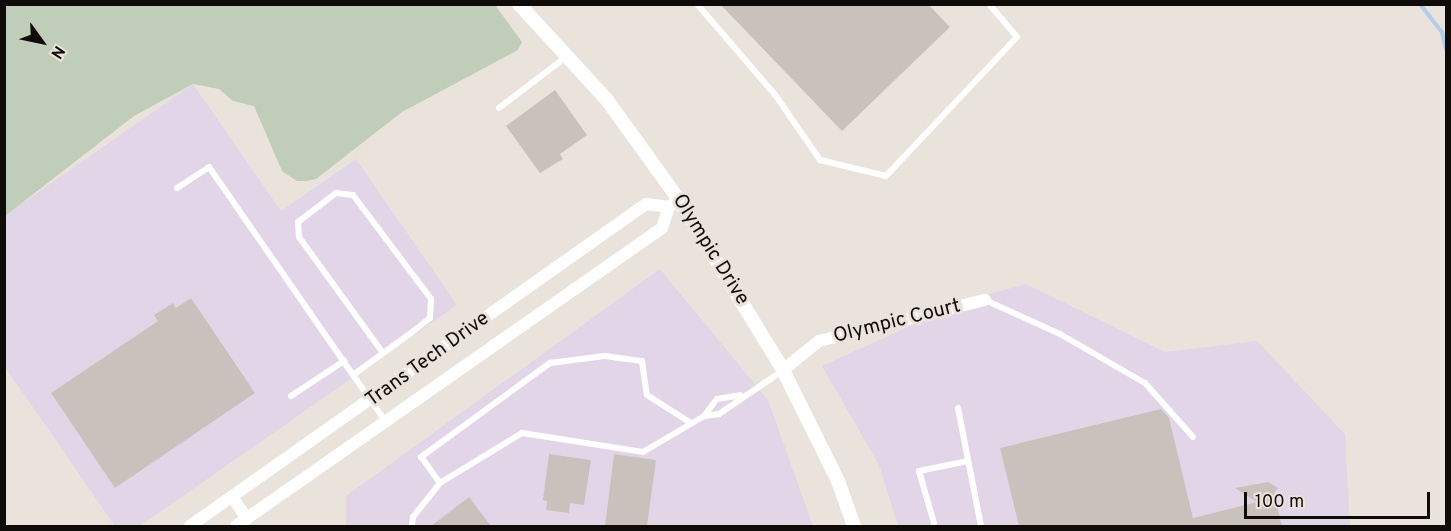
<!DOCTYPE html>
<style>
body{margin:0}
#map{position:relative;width:1451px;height:531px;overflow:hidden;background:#eae3dc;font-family:Overpass,sans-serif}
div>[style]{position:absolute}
.industrial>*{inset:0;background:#e3d5e8}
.green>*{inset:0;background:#c0cdb9}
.stream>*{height:4px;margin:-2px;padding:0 2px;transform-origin:2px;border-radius:2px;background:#b3cceb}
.building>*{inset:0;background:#c9c2bc}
.service>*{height:6px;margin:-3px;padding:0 3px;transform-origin:3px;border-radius:3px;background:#fff}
.minor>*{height:12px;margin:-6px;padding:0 6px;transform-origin:6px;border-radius:6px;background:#fff}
.tertiary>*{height:14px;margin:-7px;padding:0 7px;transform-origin:7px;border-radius:7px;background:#fff}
span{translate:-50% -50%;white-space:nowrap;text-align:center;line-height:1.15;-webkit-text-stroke:6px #eae3dc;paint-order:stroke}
.street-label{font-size:20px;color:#0e0b09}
.frame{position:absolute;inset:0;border:6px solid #0e0b09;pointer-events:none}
.north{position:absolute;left:12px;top:12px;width:60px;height:60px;-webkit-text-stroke:4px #eae3dc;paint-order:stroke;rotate:123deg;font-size:16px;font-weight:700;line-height:24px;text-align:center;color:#0e0b09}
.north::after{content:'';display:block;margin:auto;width:21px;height:27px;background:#0e0b09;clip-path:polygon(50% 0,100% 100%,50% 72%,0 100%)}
.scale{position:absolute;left:1244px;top:492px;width:186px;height:27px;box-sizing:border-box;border:3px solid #0e0b09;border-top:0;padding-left:8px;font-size:18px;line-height:21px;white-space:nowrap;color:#0e0b09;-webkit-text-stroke:4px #eae3dc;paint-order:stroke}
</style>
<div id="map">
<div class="industrial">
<i style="clip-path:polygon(193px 84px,281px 211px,356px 159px,457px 305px,140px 526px,115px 526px,5px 367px,4px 216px)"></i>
<i style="clip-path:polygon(660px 269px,768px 400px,813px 526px,346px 526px,346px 496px)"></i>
<i style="clip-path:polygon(1026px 284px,1165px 352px,1257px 341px,1345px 434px,1350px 526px,898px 526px,879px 465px,822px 366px,967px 300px)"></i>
</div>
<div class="green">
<i style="clip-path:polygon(5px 4px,495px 5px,522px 42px,518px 50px,402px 112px,316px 179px,307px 181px,297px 181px,282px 171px,254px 106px,233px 101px,219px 89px,193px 84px,134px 116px,5px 216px)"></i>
</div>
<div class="stream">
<i style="left:1420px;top:4px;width:36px;rotate:52deg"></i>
<i style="left:1442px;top:32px;width:17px;rotate:77deg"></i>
</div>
<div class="building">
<i style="clip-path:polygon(720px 4px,928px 4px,950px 27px,842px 131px)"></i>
<i style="clip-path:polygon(555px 90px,587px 135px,560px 154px,563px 159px,540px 173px,506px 126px)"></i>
<i style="clip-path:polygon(191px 298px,255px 393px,115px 488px,51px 393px,158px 321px,154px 315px,173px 303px,176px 308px)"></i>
<i style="clip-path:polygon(1161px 409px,1169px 418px,1193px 518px,1257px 502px,1235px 488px,1268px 482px,1278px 488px,1274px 493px,1282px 526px,1019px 526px,1000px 448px)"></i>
<i style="clip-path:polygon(549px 454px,591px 460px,584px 505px,570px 503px,569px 513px,546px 510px,547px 501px,543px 500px)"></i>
<i style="clip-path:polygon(614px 454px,656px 460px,647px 526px,605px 526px)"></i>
<i style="clip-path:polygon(469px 497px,491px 526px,431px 526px)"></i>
</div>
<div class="service">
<i style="left:697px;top:4px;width:121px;rotate:49.3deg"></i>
<i style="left:776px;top:96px;width:78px;rotate:55.5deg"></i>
<i style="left:820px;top:160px;width:68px;rotate:13.6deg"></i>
<i style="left:886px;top:176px;width:191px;rotate:-46.7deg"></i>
<i style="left:1017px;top:37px;width:43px;rotate:-130.3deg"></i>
<i style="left:499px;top:108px;width:86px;rotate:-37.4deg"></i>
<i style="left:177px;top:188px;width:38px;rotate:-33deg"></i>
<i style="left:209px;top:167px;width:253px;rotate:55.3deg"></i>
<i style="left:985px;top:300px;width:82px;rotate:24.4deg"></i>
<i style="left:1060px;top:334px;width:98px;rotate:30deg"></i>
<i style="left:1145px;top:383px;width:72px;rotate:48.4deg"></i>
<i style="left:383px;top:353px;width:143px;rotate:-125.9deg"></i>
<i style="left:299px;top:237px;width:15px;rotate:-94deg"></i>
<i style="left:298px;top:222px;width:48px;rotate:-37.3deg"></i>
<i style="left:336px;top:193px;width:17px;rotate:7deg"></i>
<i style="left:353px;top:195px;width:130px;rotate:53.1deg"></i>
<i style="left:431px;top:299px;width:19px;rotate:93deg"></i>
<i style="left:430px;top:318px;width:24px;rotate:142deg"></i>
<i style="left:411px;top:333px;width:72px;rotate:144.1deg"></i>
<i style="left:353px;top:375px;width:57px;rotate:54.9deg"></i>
<i style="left:291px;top:396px;width:64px;rotate:-33.4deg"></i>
<i style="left:958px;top:408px;width:120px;rotate:79deg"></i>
<i style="left:704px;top:416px;width:15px;rotate:-8deg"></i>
<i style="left:719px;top:414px;width:76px;rotate:-34.3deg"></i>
<i style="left:440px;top:483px;width:32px;rotate:-126deg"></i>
<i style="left:421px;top:457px;width:160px;rotate:-36.1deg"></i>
<i style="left:550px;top:363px;width:55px;rotate:-7.3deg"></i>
<i style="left:605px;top:356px;width:37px;rotate:8deg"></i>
<i style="left:642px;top:361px;width:34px;rotate:82deg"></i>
<i style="left:647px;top:395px;width:52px;rotate:32.5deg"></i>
<i style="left:934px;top:523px;width:54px;rotate:-106.1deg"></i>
<i style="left:919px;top:471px;width:50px;rotate:-11.5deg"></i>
<i style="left:412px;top:526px;width:9px;rotate:-84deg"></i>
<i style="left:413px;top:517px;width:43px;rotate:-51.5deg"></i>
<i style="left:440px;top:483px;width:96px;rotate:-31.4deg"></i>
<i style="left:522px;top:433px;width:122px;rotate:8.9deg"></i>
<i style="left:643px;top:452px;width:71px;rotate:-30.5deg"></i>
<i style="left:704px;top:416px;width:21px;rotate:-53deg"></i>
<i style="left:717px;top:399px;width:24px;rotate:-9deg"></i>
</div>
<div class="minor">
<i style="left:783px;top:370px;width:46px;rotate:-38.9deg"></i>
<i style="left:819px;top:341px;width:171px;rotate:-13.9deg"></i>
<i style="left:233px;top:498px;width:25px;rotate:56deg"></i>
<i style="left:190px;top:526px;width:558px;rotate:-35.23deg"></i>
<i style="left:646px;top:204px;width:23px;rotate:7deg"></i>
<i style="left:236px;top:526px;width:520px;rotate:-34.97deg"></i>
<i style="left:662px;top:228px;width:22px;rotate:-72deg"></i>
<i style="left:669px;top:207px;width:8px;rotate:-40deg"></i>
</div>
<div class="tertiary">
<i style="left:519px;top:4px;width:130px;rotate:47.5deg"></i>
<i style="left:607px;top:100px;width:123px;rotate:54.2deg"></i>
<i style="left:679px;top:200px;width:199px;rotate:58.5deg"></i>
<i style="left:783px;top:370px;width:124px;rotate:63.6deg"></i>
<i style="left:838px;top:481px;width:48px;rotate:70.4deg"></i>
</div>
<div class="street-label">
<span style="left:710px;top:250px;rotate:58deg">Olympic Drive</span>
<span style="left:897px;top:322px;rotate:-14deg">Olympic Court</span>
<span style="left:428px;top:360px;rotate:-36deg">Trans Tech Drive</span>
</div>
<div class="frame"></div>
<div class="north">N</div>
<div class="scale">100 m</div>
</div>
